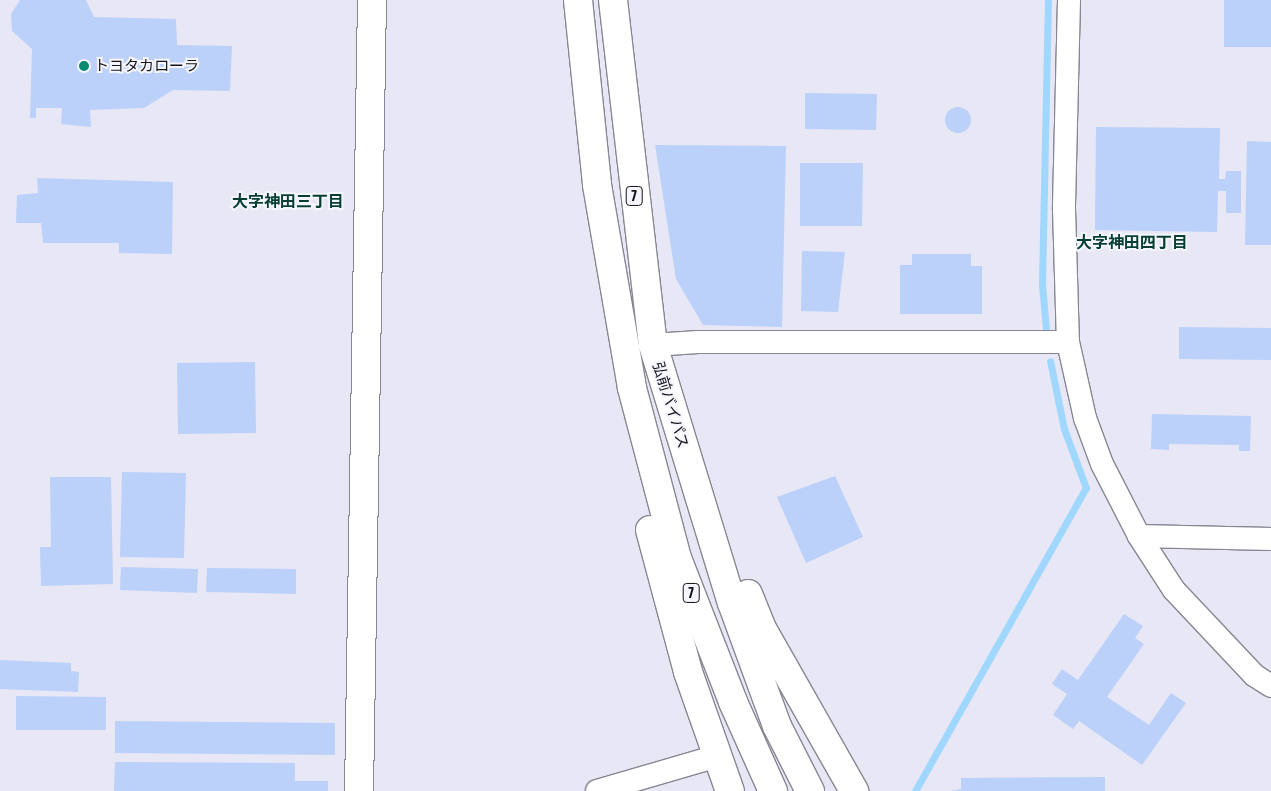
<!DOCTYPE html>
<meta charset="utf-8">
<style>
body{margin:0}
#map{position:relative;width:1271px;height:791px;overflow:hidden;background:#e7e7f5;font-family:"Asap Condensed","Noto Sans JP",sans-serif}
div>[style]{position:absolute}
.stream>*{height:7px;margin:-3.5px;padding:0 3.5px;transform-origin:3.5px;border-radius:3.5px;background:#9fd7fe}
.building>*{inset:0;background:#bcd1f9}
.round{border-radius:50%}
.roads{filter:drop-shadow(1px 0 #878793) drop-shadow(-1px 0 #878793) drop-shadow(0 1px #878793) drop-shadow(0 -1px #878793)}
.street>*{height:22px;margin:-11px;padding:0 11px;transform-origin:11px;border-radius:11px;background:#fff}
.secondary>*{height:28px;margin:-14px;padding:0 14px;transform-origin:14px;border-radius:14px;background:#fff}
.highway>*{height:28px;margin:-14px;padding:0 14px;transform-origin:14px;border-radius:14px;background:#fff}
.dots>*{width:14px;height:14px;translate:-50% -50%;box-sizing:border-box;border:2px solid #f5f5fd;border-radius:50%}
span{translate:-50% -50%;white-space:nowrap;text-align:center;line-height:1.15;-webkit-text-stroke:4px #f5f5fd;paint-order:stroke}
.shield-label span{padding:1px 4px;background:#f5f5fd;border:1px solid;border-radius:4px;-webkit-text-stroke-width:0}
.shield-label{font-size:14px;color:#141419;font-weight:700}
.poi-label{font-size:15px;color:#141419}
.left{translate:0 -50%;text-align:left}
.street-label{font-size:15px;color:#141419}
.neighbourhood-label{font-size:16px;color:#063f32;font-weight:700}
</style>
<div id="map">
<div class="stream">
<i style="left:1046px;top:329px;width:45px;rotate:-95.1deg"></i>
<i style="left:1042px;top:284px;width:284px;rotate:-88.8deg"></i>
<i style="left:915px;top:791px;width:348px;rotate:-60.6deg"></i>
<i style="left:1086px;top:488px;width:63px;rotate:-110.4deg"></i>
<i style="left:1064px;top:429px;width:69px;rotate:-101.6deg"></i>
</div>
<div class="building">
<i style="clip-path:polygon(20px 0,86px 0,94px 17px,176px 19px,177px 45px,232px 46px,230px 91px,173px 90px,144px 108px,90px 110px,91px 127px,61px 124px,62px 108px,36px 108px,36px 118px,30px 118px,32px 49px,12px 31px,11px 14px)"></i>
<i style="clip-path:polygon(1224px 0,1271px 0,1271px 47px,1224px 47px)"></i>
<i style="clip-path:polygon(805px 93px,877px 94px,876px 130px,805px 129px)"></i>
<i class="round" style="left:945px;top:107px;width:26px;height:26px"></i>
<i style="clip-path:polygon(1096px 127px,1220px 128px,1219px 179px,1225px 179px,1226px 171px,1241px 171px,1241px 213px,1226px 213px,1226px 191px,1218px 191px,1217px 232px,1095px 230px)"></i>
<i style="clip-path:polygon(1247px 141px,1271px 142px,1271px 245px,1245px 245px)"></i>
<i style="clip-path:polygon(655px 145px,786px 146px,782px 327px,703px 325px,676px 279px)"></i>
<i style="clip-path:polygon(800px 163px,863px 163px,862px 226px,800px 226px)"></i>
<i style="clip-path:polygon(37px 178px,173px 182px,172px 254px,119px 253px,119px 243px,43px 243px,41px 223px,16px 223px,17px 195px,38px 193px)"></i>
<i style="clip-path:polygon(802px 251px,845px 252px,838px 312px,801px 311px)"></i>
<i style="clip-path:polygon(912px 254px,971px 254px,971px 266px,982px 266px,982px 314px,900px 314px,900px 265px,912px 265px)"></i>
<i style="clip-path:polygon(1179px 327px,1271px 328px,1271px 360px,1179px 359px)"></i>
<i style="clip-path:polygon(255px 362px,256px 433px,178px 434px,177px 363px)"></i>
<i style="clip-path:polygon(1152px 414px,1251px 416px,1250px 451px,1239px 451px,1239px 445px,1169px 444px,1169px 450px,1151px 449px)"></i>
<i style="clip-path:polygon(122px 472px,186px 473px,184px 558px,120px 557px)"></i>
<i style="clip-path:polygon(835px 476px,863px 537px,806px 563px,777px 497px)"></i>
<i style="clip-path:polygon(50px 477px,111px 477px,113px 584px,41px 586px,40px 547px,51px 547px)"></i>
<i style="clip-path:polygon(121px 567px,198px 569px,197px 593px,120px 590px)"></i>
<i style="clip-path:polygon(207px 568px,296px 569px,296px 594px,206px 592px)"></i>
<i style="clip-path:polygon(1124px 614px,1143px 626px,1135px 638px,1144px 644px,1107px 697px,1149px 725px,1171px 693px,1186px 703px,1142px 765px,1079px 721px,1073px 729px,1053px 715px,1067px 694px,1052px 684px,1062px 669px,1078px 680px)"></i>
<i style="clip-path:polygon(0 660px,71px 663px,71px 671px,79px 672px,78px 692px,0 689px)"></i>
<i style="clip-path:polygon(16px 696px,106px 697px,106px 730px,16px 730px)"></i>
<i style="clip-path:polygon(115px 721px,335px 723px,335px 755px,115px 753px)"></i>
<i style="clip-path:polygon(115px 762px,295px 763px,295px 781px,328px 781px,328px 791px,114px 791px)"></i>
<i style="clip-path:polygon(1105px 777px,1105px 791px,951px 791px,961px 789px,961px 778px)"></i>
</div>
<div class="roads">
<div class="street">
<i style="left:1069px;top:0;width:209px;rotate:91.4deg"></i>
<i style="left:1064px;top:209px;width:133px;rotate:88.3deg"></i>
<i style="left:1068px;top:342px;width:78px;rotate:77.4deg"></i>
<i style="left:1085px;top:418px;width:49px;rotate:69.7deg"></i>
<i style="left:1102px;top:464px;width:81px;rotate:62.8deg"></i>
<i style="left:1139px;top:536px;width:64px;rotate:57.1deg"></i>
<i style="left:1174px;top:590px;width:117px;rotate:46.7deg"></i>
<i style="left:1254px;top:675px;width:20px;rotate:33deg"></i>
<i style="left:653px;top:345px;width:45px;rotate:-3.8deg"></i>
<i style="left:698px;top:342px;width:370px"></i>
<i style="left:1139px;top:536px;width:132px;rotate:1.3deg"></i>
<i style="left:597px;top:791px;width:122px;rotate:-16.2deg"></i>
</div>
<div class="secondary">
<i style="left:359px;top:791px;width:791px;rotate:-89.06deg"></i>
</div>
<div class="highway">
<i style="left:578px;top:0;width:186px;rotate:84.1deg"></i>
<i style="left:597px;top:185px;width:206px;rotate:80.2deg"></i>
<i style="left:632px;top:388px;width:176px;rotate:75.2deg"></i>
<i style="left:677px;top:558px;width:155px;rotate:68.7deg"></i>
<i style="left:733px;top:702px;width:98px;rotate:65.8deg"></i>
<i style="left:613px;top:0;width:347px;rotate:83.4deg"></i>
<i style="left:653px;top:345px;width:270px;rotate:73deg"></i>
<i style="left:732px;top:603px;width:131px;rotate:69.9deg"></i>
<i style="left:777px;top:726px;width:73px;rotate:63.1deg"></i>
<i style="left:650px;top:530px;width:147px;rotate:75deg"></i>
<i style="left:688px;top:672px;width:126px;rotate:70.6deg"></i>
<i style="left:748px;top:594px;width:35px;rotate:68deg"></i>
<i style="left:761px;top:627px;width:189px;rotate:60.4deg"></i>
</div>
</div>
<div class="dots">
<i style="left:84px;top:66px;background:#058b71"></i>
</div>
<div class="shield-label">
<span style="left:634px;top:196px">7</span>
<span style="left:691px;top:593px">7</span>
</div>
<div class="poi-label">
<span class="left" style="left:94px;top:66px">トヨタカローラ</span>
</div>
<div class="street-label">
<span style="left:671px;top:405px;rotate:73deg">弘前バイパス</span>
</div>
<div class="neighbourhood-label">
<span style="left:288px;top:201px">大字神田三丁目</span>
<span style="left:1132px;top:242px">大字神田四丁目</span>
</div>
</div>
